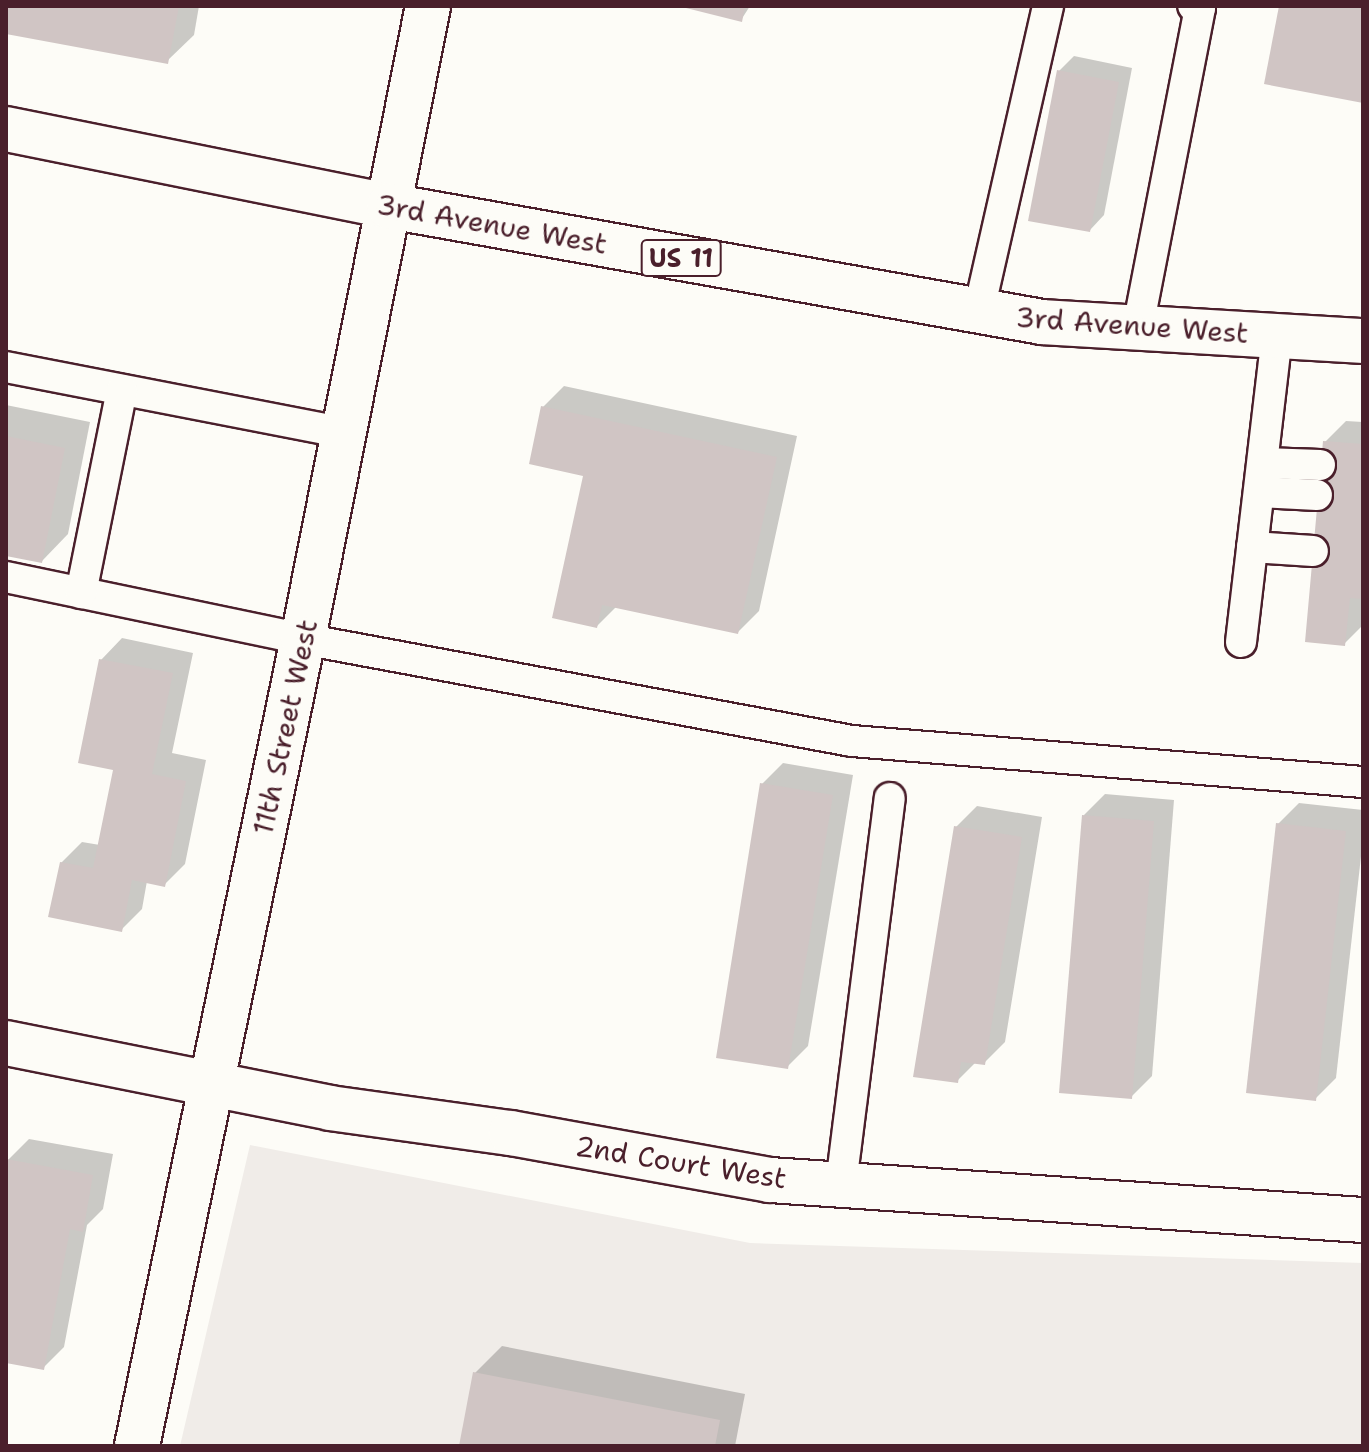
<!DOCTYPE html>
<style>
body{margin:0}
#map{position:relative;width:1369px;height:1452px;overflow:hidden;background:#fdfcf7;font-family:"Shantell Sans",sans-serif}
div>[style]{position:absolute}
.built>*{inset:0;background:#f0ece8}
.shadow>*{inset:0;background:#0003}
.building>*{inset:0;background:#d0c5c4}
.roads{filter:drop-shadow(2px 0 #4a1f2b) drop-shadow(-2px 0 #4a1f2b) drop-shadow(0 2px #4a1f2b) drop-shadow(0 -2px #4a1f2b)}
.service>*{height:30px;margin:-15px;padding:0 15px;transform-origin:15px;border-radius:15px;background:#fdfcf7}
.minor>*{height:44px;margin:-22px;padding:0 22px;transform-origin:22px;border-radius:22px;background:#fdfcf7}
.primary>*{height:44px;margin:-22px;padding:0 22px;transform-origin:22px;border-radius:22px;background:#fdfcf7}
span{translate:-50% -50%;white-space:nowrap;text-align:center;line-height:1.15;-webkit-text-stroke:6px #fdfcf7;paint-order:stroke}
.shield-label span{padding:2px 6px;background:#fdfcf7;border:2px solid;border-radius:6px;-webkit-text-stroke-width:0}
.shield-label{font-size:26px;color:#4a1f2b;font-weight:700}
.street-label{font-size:28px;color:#4a1f2b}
.frame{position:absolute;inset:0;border:8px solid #4a1f2b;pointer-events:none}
</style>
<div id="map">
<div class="built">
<i style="clip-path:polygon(250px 1145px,750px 1243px,1363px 1263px,1363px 1446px,180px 1446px)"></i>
</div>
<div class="shadow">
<i style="clip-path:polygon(6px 6px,199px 6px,194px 35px,167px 61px,6px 32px)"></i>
<i style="clip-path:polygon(682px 6px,750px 6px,741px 20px)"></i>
<i style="clip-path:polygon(1074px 56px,1132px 68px,1104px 215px,1090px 230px,1059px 71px)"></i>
<i style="clip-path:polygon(564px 386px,797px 436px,759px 611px,738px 632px,617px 606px,597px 626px,586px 474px,543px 407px)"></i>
<i style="clip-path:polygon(6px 405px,90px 422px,68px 534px,42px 561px,6px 554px)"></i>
<i style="clip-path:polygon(1346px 421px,1363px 422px,1363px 625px,1344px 644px,1325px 442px)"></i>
<i style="clip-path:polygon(122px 638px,193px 653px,172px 753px,206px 760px,185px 864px,164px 885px,147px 881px,142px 909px,121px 930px,61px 863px,82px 842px,100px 845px,116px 769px,101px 660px)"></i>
<i style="clip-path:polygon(783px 763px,853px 775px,808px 1046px,787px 1067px,762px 784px)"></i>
<i style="clip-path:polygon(1105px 794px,1174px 800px,1152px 1076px,1131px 1097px,1084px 815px)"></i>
<i style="clip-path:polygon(1299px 803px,1363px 810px,1363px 839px,1336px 1078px,1315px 1099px,1278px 824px)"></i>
<i style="clip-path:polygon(977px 806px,1042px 817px,1005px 1042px,984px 1063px,976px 1062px,957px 1081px,956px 827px)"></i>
<i style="clip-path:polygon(29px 1139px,113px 1154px,103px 1209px,87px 1225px,64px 1347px,43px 1368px,6px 1361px,6px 1173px,8px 1160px)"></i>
<i style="clip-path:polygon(502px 1346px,745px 1394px,735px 1446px,461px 1446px,475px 1373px)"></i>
</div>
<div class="building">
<i style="clip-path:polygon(6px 6px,179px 6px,168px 64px,6px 34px)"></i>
<i style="clip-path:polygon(678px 6px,745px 6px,742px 22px)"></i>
<i style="clip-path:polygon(1279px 6px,1363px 6px,1363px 103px,1264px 84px)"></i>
<i style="clip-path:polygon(1057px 70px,1119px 82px,1090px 232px,1028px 221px)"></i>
<i style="clip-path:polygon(541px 406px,777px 457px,738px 634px,602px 605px,597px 628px,552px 618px,583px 476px,529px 464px)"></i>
<i style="clip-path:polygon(6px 436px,65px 448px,42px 563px,6px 556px)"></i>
<i style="clip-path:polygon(1323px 441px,1363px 444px,1363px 599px,1350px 598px,1345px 646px,1305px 642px)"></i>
<i style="clip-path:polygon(99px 659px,173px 673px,152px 774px,186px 781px,165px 887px,132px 880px,122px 932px,48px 917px,60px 862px,93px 868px,113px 770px,78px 763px)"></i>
<i style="clip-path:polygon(760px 783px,833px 795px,788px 1069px,716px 1058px)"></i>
<i style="clip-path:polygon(1082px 815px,1154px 821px,1132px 1099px,1059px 1093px)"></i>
<i style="clip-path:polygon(1276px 823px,1346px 831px,1316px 1101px,1246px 1093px)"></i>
<i style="clip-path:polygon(954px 826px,1022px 837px,985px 1065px,961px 1062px,958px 1083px,913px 1077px)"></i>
<i style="clip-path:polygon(6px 1159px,93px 1175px,83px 1232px,70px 1229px,44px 1370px,6px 1363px)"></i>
<i style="clip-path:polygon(473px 1372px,720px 1420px,715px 1446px,459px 1446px)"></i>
</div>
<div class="roads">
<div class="service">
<i style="left:979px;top:310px;width:312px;rotate:-77.2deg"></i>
<i style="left:1138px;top:327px;width:325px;rotate:-79deg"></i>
<i style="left:1200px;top:8px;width:7px;rotate:-164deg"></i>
<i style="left:6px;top:367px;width:344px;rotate:11deg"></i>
<i style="left:1264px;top:463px;width:56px;rotate:2deg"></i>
<i style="left:1259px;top:492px;width:58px;rotate:3deg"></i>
<i style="left:1252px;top:547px;width:61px;rotate:3.8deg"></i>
<i style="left:6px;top:577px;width:303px;rotate:11.8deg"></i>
<i style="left:303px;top:639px;width:558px;rotate:10.53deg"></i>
<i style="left:852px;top:741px;width:513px;rotate:4.59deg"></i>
<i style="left:81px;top:593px;width:207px;rotate:-78.6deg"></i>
<i style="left:1241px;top:642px;width:308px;rotate:-83.3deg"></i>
<i style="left:841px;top:1184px;width:389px;rotate:-82.8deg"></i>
</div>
<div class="minor">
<i style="left:6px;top:1043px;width:330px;rotate:11.3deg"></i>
<i style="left:330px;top:1108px;width:183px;rotate:7.9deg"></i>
<i style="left:511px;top:1133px;width:263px;rotate:10.3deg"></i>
<i style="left:770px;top:1180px;width:594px;rotate:3.86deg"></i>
<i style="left:137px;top:1446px;width:824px;rotate:-78.38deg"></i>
<i style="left:303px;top:639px;width:645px;rotate:-78.83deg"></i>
</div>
<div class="primary">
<i style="left:6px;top:129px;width:391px;rotate:11.4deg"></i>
<i style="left:389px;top:206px;width:663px;rotate:10.07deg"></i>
<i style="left:1042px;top:322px;width:322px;rotate:3.4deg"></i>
</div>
</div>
<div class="shield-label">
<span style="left:681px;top:258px">US 11</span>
</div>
<div class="street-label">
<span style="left:492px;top:224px;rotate:10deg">3rd Avenue West</span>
<span style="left:1132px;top:325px;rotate:4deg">3rd Avenue West</span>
<span style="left:285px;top:727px;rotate:-78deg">11th Street West</span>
<span style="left:681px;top:1162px;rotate:9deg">2nd Court West</span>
</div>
<div class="frame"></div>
</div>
